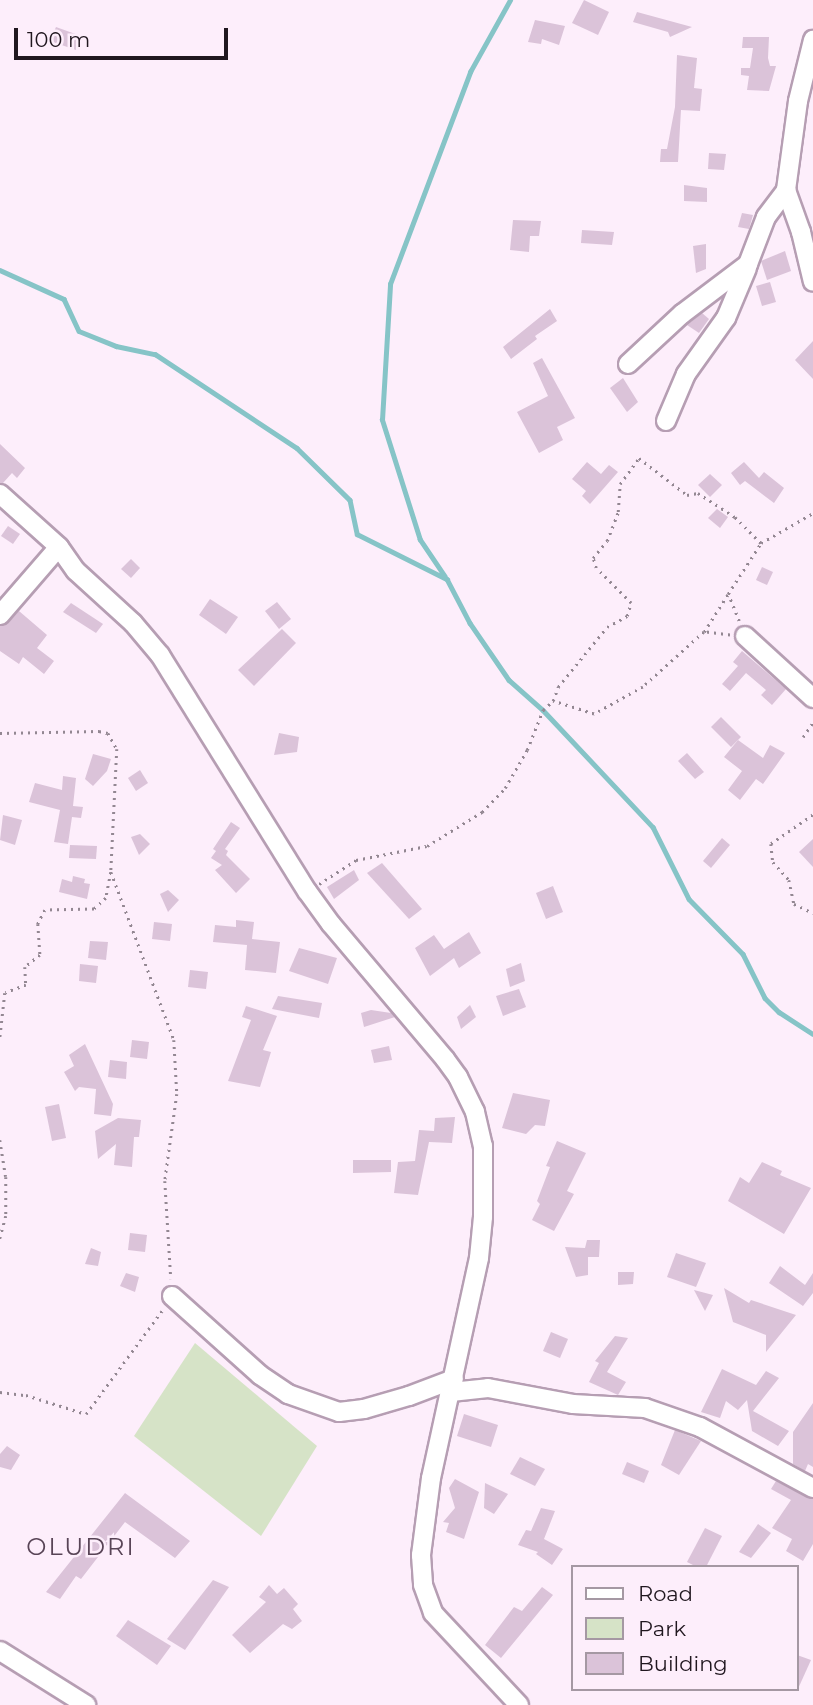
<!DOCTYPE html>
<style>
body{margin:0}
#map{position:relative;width:813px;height:1705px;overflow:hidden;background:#fdeefb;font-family:Montserrat,sans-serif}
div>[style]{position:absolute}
.green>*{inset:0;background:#d6e3c7}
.stream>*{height:4.5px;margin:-2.25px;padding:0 2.25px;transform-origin:2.25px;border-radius:2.25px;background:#86c4c7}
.building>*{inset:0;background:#dbc3d9}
.path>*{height:2.5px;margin-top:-1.25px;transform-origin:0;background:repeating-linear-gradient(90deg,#938792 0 2px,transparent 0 7px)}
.roads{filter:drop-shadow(2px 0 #b69eb3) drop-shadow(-2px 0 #b69eb3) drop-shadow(0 2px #b69eb3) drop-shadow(0 -2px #b69eb3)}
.street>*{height:18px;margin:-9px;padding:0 9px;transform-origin:9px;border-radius:9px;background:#fff}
span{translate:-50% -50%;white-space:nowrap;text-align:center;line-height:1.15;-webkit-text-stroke:5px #fdeefb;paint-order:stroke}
.quarter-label{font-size:24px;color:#584456;letter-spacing:2px}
.legend{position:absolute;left:571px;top:1565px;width:228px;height:126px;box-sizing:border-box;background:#fdeefb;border:2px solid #a598a3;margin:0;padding:9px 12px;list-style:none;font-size:21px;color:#20171f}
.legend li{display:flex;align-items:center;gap:14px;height:35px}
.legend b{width:35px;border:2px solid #a598a3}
.scale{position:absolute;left:14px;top:28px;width:214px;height:32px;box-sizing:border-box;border:4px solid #20171f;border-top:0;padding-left:9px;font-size:21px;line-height:24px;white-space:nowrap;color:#20171f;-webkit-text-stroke:5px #fdeefb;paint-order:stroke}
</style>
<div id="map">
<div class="green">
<i style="clip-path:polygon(195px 1343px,317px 1446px,261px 1536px,134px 1436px)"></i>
</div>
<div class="stream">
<i style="left:0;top:270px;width:70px;rotate:24.4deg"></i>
<i style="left:64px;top:299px;width:35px;rotate:65deg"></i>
<i style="left:79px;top:331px;width:40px;rotate:22deg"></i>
<i style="left:116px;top:346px;width:40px;rotate:12deg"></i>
<i style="left:155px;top:354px;width:170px;rotate:33.5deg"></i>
<i style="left:297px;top:448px;width:74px;rotate:44.5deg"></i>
<i style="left:350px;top:500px;width:35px;rotate:78deg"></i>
<i style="left:357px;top:534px;width:101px;rotate:26.6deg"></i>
<i style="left:447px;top:579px;width:50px;rotate:62.4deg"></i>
<i style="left:470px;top:623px;width:69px;rotate:55.6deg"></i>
<i style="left:509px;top:680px;width:45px;rotate:41.4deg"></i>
<i style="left:543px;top:710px;width:161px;rotate:46.8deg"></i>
<i style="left:653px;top:827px;width:80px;rotate:63.4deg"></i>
<i style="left:689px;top:899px;width:77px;rotate:45.5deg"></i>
<i style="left:743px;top:954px;width:49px;rotate:63.4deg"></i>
<i style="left:765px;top:998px;width:20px;rotate:45deg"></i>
<i style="left:779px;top:1012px;width:40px;rotate:32.9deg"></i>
<i style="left:445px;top:577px;width:45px;rotate:-124deg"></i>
<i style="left:420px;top:540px;width:126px;rotate:-107.6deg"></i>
<i style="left:382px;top:420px;width:136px;rotate:-86.6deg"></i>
<i style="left:390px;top:284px;width:227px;rotate:-69.3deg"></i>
<i style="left:470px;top:72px;width:82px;rotate:-60.9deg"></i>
</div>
<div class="building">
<i style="clip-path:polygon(584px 0,609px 12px,598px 35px,572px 23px)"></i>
<i style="clip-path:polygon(637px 12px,692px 27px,670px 37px,668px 32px,633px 22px)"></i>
<i style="clip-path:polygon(535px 20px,565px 26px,559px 45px,542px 39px,541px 44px,528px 42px)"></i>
<i style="clip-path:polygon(56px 27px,81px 36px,76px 50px,50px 41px)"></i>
<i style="clip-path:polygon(743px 37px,769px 37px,768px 58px,770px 66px,776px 66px,769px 91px,747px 90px,749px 76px,741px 75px,741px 68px,750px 68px,753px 48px,742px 48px)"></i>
<i style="clip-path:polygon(677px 55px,697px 58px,694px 88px,702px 89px,700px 111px,681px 110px,678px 162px,660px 162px,661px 149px,667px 149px,675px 107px)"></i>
<i style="clip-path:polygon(709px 153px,726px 154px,724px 170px,708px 169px)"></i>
<i style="clip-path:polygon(684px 185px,707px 188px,707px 202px,684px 201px)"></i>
<i style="clip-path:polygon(742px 213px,753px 215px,749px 229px,738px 227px)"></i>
<i style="clip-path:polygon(513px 220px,541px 221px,539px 236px,530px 236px,529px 252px,510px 250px)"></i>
<i style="clip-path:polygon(582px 230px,614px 232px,612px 245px,581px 243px)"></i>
<i style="clip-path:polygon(706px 244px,706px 269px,696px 273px,693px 246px)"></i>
<i style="clip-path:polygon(785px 251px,791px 271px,767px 280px,761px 261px)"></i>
<i style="clip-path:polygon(770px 282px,776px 302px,762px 306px,756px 286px)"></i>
<i style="clip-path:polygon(550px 309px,557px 321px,535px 336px,537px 339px,511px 359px,503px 347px)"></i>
<i style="clip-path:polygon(702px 313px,709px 319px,699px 333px,687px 325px)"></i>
<i style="clip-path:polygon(813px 341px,813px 379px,795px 360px)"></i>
<i style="clip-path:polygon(542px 358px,575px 418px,557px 427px,563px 440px,539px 453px,517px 412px,548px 396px,533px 363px)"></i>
<i style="clip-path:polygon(623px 378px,638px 402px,627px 412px,610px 388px)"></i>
<i style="clip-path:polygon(0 444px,25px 468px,17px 478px,12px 473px,3px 483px,0 483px)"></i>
<i style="clip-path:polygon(587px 462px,601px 474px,609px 465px,618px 472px,590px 504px,582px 496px,586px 491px,572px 479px)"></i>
<i style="clip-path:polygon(744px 462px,759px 478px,764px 472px,784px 488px,774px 503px,745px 481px,740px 485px,731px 473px)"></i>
<i style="clip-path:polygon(710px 474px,722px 485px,710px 497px,698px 485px)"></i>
<i style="clip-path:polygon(717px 509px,728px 517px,720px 528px,708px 518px)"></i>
<i style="clip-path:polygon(8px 526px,20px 534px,13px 544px,1px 536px)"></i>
<i style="clip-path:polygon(131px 559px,140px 568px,131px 578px,121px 569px)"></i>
<i style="clip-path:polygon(762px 567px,773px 572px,767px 585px,756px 580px)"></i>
<i style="clip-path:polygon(210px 599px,238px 617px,226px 634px,199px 615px)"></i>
<i style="clip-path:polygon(277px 602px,291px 619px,279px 629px,265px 611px)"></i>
<i style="clip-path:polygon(71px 603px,103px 624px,96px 633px,63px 612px)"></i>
<i style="clip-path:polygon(19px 611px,47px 635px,37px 648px,54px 661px,44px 674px,23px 657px,19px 664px,0 651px,0 626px,8px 623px)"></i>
<i style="clip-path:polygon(282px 629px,296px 643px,254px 686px,238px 670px)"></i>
<i style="clip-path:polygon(742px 651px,786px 689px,772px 705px,761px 695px,766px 690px,746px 673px,730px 691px,722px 684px,738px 666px,733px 662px)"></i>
<i style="clip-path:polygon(721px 717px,741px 737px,731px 747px,711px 727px)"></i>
<i style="clip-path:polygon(279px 733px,299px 737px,297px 752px,274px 755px)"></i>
<i style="clip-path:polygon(738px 740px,763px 758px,770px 745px,785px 753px,763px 784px,756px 779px,740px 800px,728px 790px,742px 771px,724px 757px)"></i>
<i style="clip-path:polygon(687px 753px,704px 772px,695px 779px,678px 761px)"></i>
<i style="clip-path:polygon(93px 754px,111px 759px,107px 771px,93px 786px,85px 779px)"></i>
<i style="clip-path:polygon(140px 770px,148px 783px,136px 791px,128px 778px)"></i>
<i style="clip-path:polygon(63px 776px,76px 778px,73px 806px,83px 807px,81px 818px,72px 817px,68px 844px,54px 842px,60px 810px,29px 802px,35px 783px,62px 790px)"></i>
<i style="clip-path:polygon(3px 815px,22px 820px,15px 845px,0 840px)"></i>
<i style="clip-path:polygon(231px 822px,240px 828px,225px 849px,228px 851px,226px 855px,250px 879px,236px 893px,215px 870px,222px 865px,211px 858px,216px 851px,213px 849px)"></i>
<i style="clip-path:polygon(140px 834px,150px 844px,139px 855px,131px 837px)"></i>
<i style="clip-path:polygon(722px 838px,730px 845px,711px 868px,703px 861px)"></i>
<i style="clip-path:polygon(813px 839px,813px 867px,799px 852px)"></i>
<i style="clip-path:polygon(70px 845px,97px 846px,96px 859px,69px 858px)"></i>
<i style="clip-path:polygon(382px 863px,422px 909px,409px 919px,367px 873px)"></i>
<i style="clip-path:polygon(354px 870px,359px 880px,334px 899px,327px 887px)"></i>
<i style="clip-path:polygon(73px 876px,85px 879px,84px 883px,90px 884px,87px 899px,59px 892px,62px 879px,72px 882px)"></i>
<i style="clip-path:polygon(553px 886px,563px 912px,546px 919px,536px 893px)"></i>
<i style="clip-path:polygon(168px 890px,179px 900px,168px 912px,160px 894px)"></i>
<i style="clip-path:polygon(236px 920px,254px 922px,252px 939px,280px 942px,276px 973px,245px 970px,247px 945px,213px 942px,215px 925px,236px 927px)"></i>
<i style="clip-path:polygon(154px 922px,172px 924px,170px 941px,152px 939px)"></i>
<i style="clip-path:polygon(469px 932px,481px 953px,459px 968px,454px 958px,430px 976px,415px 948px,434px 935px,444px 949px)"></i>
<i style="clip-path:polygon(90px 941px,108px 942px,106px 960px,88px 958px)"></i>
<i style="clip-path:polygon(299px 948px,337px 958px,328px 984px,289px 971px)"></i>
<i style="clip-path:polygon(521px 963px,525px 981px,510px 987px,506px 969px)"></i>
<i style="clip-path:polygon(80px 964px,98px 966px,96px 983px,79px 981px)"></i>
<i style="clip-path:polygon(190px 970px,208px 972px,206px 989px,188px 987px)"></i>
<i style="clip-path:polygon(519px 989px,526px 1007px,503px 1016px,496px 996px)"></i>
<i style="clip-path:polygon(278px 996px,322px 1003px,319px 1018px,272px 1009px)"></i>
<i style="clip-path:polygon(470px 1005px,476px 1017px,461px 1029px,457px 1017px)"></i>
<i style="clip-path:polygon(246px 1006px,277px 1016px,263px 1050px,271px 1052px,260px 1087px,228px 1081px,251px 1020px,242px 1017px)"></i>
<i style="clip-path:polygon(371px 1010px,391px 1013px,395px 1017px,364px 1027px,361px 1013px)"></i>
<i style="clip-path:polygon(132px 1040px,149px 1042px,147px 1059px,130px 1057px)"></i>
<i style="clip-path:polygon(85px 1044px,113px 1104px,111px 1116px,94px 1114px,96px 1089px,79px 1087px,75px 1091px,64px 1072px,74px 1066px,69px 1055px)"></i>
<i style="clip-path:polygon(389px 1046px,392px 1060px,374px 1063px,371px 1050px)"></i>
<i style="clip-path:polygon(110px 1060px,127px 1062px,126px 1079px,108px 1077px)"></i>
<i style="clip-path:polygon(513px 1093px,550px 1100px,545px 1126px,535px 1125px,526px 1134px,502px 1128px)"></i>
<i style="clip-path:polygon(59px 1104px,66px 1138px,52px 1141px,45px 1107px)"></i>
<i style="clip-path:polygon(455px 1117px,452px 1143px,429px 1142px,418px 1195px,394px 1193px,398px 1162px,415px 1161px,419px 1130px,434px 1131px,435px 1118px)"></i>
<i style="clip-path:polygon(118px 1118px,141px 1120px,139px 1137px,134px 1137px,132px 1167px,114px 1165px,116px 1144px,98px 1159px,95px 1131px)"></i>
<i style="clip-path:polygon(557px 1141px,586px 1153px,567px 1191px,574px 1194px,554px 1231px,532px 1220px,540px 1204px,537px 1201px,550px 1167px,546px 1166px)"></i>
<i style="clip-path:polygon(353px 1160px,391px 1160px,391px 1172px,353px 1173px)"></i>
<i style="clip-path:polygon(762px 1162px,782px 1171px,780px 1175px,811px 1188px,784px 1234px,728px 1201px,740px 1177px,749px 1183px)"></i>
<i style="clip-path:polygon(130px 1233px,147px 1235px,145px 1252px,128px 1250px)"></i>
<i style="clip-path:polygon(587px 1240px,600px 1240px,599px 1257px,588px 1257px,588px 1275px,576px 1277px,565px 1247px,585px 1248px)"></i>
<i style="clip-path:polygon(91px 1248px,101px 1252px,98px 1266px,85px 1264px)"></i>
<i style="clip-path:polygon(676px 1253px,706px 1263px,696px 1287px,667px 1277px)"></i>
<i style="clip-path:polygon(780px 1266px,805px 1285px,813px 1273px,813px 1293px,803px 1306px,769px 1283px)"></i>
<i style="clip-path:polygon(618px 1272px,634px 1272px,633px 1284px,618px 1285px)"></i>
<i style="clip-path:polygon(126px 1273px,139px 1277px,135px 1292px,120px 1286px)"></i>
<i style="clip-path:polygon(724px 1288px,749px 1303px,751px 1300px,796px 1315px,766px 1352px,766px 1335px,733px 1322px)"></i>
<i style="clip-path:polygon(694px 1290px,713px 1295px,705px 1311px)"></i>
<i style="clip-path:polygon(551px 1332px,568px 1339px,560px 1358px,543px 1351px)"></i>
<i style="clip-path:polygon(615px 1336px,628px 1338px,607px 1372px,626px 1382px,618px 1395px,589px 1382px,599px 1363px,595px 1361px)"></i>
<i style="clip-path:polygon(722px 1369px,756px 1385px,766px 1371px,779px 1378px,753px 1411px,789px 1431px,778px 1446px,752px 1431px,747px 1400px,738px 1410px,726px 1401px,720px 1418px,701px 1412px)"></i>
<i style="clip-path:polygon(813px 1403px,813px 1467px,808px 1464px,805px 1471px,793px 1464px,793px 1432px)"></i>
<i style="clip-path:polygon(464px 1414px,498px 1425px,491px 1447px,457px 1436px)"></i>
<i style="clip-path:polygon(675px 1430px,701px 1441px,679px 1475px,661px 1465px)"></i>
<i style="clip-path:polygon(7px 1446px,20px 1455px,11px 1470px,0 1467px,0 1454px)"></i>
<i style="clip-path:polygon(520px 1457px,545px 1469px,535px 1486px,510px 1474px)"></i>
<i style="clip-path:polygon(627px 1462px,649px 1471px,644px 1483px,622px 1474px)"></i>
<i style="clip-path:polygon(455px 1479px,479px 1492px,464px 1539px,446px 1532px,449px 1523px,443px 1522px,455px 1508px,449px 1488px)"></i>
<i style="clip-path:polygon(776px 1481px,813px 1499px,813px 1544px,803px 1561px,786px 1551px,792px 1539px,772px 1528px,791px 1500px,771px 1489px)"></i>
<i style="clip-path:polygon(485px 1483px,508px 1494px,494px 1514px,484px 1508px)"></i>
<i style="clip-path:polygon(125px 1493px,190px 1541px,175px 1558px,125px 1522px,81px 1579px,76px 1576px,60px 1599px,46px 1592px)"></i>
<i style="clip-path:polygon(541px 1508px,555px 1511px,544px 1539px,563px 1549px,552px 1565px,536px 1554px,538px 1552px,518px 1545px,526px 1530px,531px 1531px)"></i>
<i style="clip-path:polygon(758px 1524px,771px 1533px,751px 1558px,739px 1552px)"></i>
<i style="clip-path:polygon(705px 1528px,722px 1536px,706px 1567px,697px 1567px,687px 1562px)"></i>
<i style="clip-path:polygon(213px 1580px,229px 1587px,185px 1650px,167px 1639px)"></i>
<i style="clip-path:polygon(269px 1585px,277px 1594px,284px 1588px,298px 1604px,293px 1609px,302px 1621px,292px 1629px,283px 1624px,250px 1653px,232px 1635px,266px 1602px,259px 1597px)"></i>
<i style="clip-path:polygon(542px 1587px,553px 1595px,501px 1658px,485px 1645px,514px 1607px,522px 1611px)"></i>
<i style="clip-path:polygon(128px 1620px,171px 1646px,157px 1665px,116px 1636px)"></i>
<i style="clip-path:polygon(797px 1655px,811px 1660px,797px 1691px)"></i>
</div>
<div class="path">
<i style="left:739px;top:621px;width:29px;rotate:-112deg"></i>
<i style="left:728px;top:594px;width:61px;rotate:-57.1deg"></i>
<i style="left:761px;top:543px;width:60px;rotate:-30deg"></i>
<i style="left:704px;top:632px;width:45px;rotate:-57.7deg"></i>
<i style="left:730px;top:635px;width:26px;rotate:-173deg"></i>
<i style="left:704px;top:632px;width:82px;rotate:138deg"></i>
<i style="left:643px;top:687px;width:56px;rotate:151.1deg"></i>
<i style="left:594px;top:714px;width:43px;rotate:-162.4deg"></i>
<i style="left:553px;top:701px;width:15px;rotate:-70deg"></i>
<i style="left:558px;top:687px;width:77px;rotate:-50.8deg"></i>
<i style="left:607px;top:627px;width:23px;rotate:-29deg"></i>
<i style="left:627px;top:616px;width:14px;rotate:-73deg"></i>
<i style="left:631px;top:603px;width:49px;rotate:-135deg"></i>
<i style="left:596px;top:568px;width:10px;rotate:-107deg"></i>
<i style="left:593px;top:558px;width:22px;rotate:-51deg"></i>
<i style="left:607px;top:541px;width:31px;rotate:-69deg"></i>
<i style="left:618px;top:512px;width:28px;rotate:-86deg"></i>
<i style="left:620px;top:484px;width:32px;rotate:-54deg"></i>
<i style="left:639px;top:458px;width:61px;rotate:37.6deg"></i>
<i style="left:687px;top:495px;width:11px;rotate:-10deg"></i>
<i style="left:698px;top:493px;width:44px;rotate:33deg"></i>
<i style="left:735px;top:517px;width:37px;rotate:45deg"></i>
<i style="left:0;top:733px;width:99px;rotate:-1.2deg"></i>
<i style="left:99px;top:731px;width:9px;rotate:13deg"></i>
<i style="left:108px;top:733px;width:18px;rotate:61deg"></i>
<i style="left:117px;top:749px;width:123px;rotate:92.8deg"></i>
<i style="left:111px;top:872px;width:26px;rotate:101deg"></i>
<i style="left:106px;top:898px;width:16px;rotate:137deg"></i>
<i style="left:94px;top:909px;width:49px;rotate:178.8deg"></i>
<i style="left:45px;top:910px;width:16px;rotate:117deg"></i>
<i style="left:38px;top:924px;width:31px;rotate:86deg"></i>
<i style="left:40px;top:955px;width:19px;rotate:141deg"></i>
<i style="left:25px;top:967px;width:18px;rotate:87deg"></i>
<i style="left:26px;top:985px;width:22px;rotate:159deg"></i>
<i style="left:5px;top:993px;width:45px;rotate:96.3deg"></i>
<i style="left:803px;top:737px;width:18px;rotate:-56deg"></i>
<i style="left:813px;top:815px;width:51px;rotate:145.4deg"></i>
<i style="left:771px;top:844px;width:18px;rotate:84deg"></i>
<i style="left:773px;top:862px;width:24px;rotate:48deg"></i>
<i style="left:789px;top:880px;width:25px;rotate:78deg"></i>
<i style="left:794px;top:904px;width:21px;rotate:25deg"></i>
<i style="left:111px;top:872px;width:179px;rotate:69.4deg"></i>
<i style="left:174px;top:1040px;width:54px;rotate:86.8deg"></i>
<i style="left:177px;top:1094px;width:88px;rotate:97.9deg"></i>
<i style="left:165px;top:1181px;width:98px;rotate:86.5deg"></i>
<i style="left:319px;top:884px;width:44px;rotate:-33deg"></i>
<i style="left:356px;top:860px;width:72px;rotate:-11.2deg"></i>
<i style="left:427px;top:846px;width:65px;rotate:-31.7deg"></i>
<i style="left:482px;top:812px;width:33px;rotate:-46deg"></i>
<i style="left:505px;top:788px;width:44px;rotate:-59.9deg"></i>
<i style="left:527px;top:750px;width:43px;rotate:-68.2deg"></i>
<i style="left:543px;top:710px;width:13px;rotate:-42deg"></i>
<i style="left:0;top:1140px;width:37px;rotate:81deg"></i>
<i style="left:6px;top:1177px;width:39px;rotate:90deg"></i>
<i style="left:6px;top:1216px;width:24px;rotate:105deg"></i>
<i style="left:0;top:1392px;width:26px;rotate:7deg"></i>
<i style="left:26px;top:1395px;width:63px;rotate:17.6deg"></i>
<i style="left:86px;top:1414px;width:132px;rotate:-53.7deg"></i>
</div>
<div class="roads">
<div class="street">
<i style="left:786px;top:190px;width:45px;rotate:70.3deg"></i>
<i style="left:801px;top:232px;width:51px;rotate:76.5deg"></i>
<i style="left:628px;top:364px;width:74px;rotate:-42.8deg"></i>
<i style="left:682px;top:314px;width:83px;rotate:-37.1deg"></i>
<i style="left:748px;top:264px;width:50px;rotate:-69deg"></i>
<i style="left:766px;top:217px;width:34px;rotate:-53deg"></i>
<i style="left:786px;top:190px;width:90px;rotate:-82.3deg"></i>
<i style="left:798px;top:101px;width:63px;rotate:-76.2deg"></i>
<i style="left:666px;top:421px;width:51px;rotate:-66.9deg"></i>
<i style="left:686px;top:374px;width:69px;rotate:-54.5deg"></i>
<i style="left:726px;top:318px;width:54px;rotate:-67.2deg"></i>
<i style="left:0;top:494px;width:79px;rotate:41.9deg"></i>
<i style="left:59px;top:547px;width:29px;rotate:55deg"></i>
<i style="left:76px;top:571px;width:77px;rotate:42.4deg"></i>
<i style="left:133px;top:623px;width:42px;rotate:49.8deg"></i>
<i style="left:160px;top:655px;width:278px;rotate:58.1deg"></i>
<i style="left:307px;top:891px;width:41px;rotate:54deg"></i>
<i style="left:331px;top:924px;width:177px;rotate:49.8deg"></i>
<i style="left:445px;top:1059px;width:22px;rotate:54deg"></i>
<i style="left:458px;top:1077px;width:39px;rotate:64deg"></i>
<i style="left:475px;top:1112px;width:35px;rotate:77deg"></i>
<i style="left:483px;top:1146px;width:71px;rotate:90deg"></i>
<i style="left:483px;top:1217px;width:41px;rotate:95.6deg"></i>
<i style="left:479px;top:1258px;width:225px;rotate:102.3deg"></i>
<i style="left:431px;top:1478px;width:78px;rotate:97.4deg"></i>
<i style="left:421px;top:1555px;width:30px;rotate:86deg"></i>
<i style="left:423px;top:1585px;width:30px;rotate:70deg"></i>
<i style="left:433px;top:1613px;width:126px;rotate:46.9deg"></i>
<i style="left:0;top:615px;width:90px;rotate:-49.1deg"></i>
<i style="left:745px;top:636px;width:92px;rotate:42.4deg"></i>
<i style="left:172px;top:1296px;width:118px;rotate:41.9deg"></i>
<i style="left:260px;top:1375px;width:34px;rotate:34deg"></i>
<i style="left:288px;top:1394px;width:54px;rotate:19.4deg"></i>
<i style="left:339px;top:1412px;width:25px;rotate:-7deg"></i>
<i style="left:364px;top:1409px;width:47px;rotate:-16.1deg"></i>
<i style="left:409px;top:1396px;width:48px;rotate:-20.7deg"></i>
<i style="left:451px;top:1392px;width:37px;rotate:-6deg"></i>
<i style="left:488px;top:1388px;width:86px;rotate:10.7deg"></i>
<i style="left:573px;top:1404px;width:72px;rotate:3.2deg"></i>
<i style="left:645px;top:1408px;width:58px;rotate:19.1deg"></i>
<i style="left:700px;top:1427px;width:128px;rotate:28.4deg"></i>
<i style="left:0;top:1651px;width:102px;rotate:32.1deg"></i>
</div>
</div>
<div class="quarter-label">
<span style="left:81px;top:1547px">OLUDRI</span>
</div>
<ul class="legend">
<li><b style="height:9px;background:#fff"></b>Road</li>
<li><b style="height:19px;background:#d6e3c7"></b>Park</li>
<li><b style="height:19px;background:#dbc3d9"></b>Building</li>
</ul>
<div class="scale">100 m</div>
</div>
